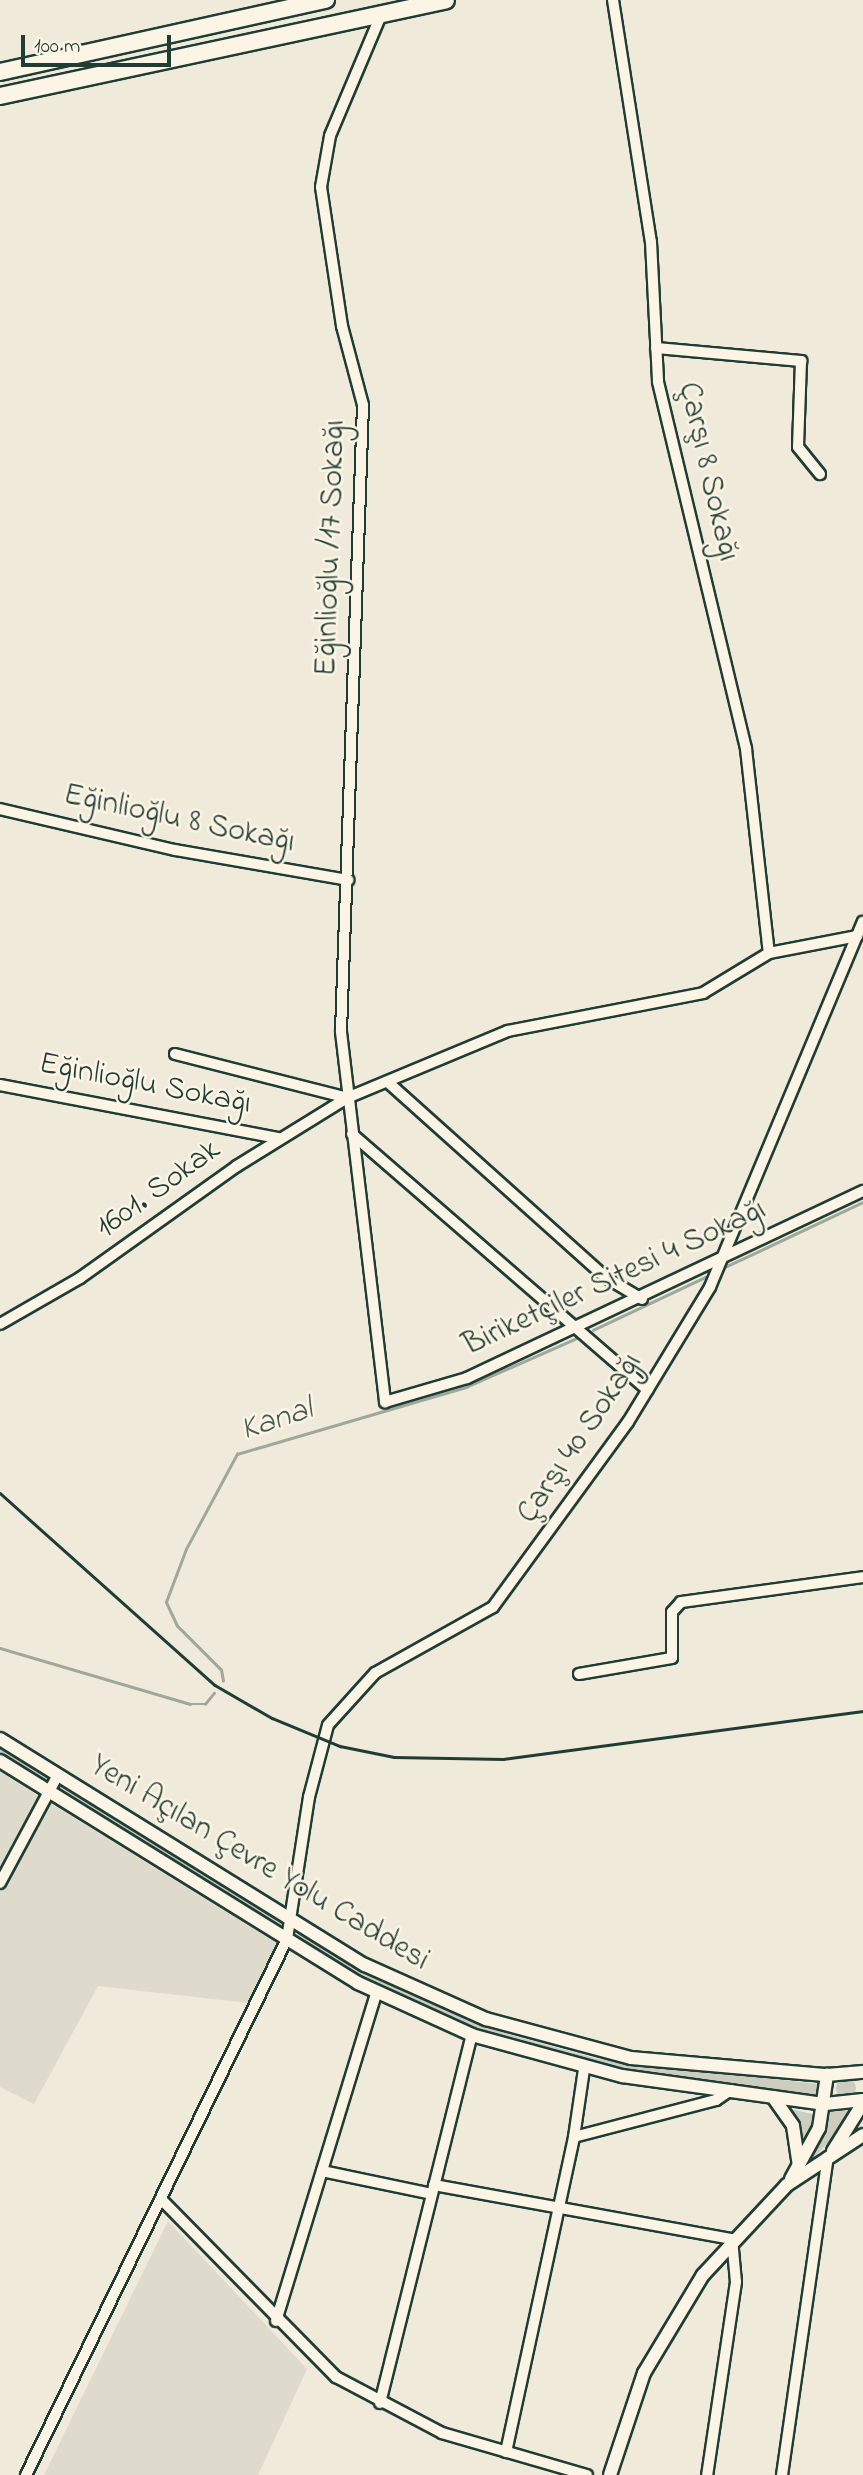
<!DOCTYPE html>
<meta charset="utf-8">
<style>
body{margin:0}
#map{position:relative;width:863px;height:2475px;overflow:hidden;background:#efeada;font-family:"Indie Flower",sans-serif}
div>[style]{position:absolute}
.built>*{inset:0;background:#dedbcc}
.green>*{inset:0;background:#cccdbf}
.round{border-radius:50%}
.stream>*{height:2.5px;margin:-1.25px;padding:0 1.25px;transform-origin:1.25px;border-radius:1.25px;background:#9fa89a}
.roads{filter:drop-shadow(2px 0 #1f3d34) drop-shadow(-2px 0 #1f3d34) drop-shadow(0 2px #1f3d34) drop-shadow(0 -2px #1f3d34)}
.minor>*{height:10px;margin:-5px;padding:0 5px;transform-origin:5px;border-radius:5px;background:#fcf5e5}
.major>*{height:12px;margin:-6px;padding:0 6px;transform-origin:6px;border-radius:6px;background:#fcf5e5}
.highway>*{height:16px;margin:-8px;padding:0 8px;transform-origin:8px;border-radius:8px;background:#fcf5e5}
.rail>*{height:2.5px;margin:-1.25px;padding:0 1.25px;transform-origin:1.25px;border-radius:1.25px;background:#1f3d34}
span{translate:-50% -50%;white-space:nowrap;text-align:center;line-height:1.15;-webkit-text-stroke:5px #fcf5e5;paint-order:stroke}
.street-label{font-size:32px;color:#1f3d34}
.water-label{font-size:33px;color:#455d53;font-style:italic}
.scale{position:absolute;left:21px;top:35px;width:150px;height:32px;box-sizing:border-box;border:4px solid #1f3d34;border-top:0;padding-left:9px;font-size:21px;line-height:24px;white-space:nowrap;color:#1f3d34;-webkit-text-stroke:5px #fcf5e5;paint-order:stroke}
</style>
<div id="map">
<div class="built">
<i style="clip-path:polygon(0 1772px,276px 1943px,248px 2003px,98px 1986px,34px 2104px,0 2087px)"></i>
<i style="clip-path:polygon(168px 2221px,307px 2369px,258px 2475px,44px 2475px)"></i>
</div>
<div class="green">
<i style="clip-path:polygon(0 1748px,49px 1778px,46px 1783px,0 1755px)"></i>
<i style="clip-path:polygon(60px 1782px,125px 1824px,287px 1925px,284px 1929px,122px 1828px,56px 1787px)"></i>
<i style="clip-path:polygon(299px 1932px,408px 1994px,507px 2034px,598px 2059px,818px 2084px,816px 2096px,607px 2067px,501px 2038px,364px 1978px,295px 1937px)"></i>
<i class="round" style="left:836px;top:2078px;width:20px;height:20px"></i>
<i style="clip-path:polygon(791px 2109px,816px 2115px,806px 2141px,802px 2141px)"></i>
<i style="clip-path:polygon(854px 2110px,828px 2143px,804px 2167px,830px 2112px)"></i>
</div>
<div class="stream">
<i style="left:725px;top:1267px;width:153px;rotate:-25.2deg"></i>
<i style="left:593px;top:1330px;width:124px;rotate:-25.3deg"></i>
<i style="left:0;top:1648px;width:198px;rotate:16.4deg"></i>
<i style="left:190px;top:1704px;width:15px"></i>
<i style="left:205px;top:1704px;width:14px;rotate:-51deg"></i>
<i style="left:223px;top:1681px;width:11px;rotate:-100deg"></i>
<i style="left:221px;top:1670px;width:62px;rotate:-135deg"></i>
<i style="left:177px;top:1626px;width:26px;rotate:-115deg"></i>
<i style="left:166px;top:1602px;width:57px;rotate:-69.3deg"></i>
<i style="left:186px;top:1549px;width:108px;rotate:-61.8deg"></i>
<i style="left:237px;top:1454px;width:239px;rotate:-16.3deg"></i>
<i style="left:466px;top:1387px;width:121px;rotate:-23.8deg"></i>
</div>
<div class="roads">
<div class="minor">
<i style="left:613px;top:0;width:245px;rotate:81.1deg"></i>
<i style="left:651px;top:242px;width:140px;rotate:87.1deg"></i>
<i style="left:658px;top:382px;width:377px;rotate:76.5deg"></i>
<i style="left:746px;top:749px;width:205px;rotate:83.6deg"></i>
<i style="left:381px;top:15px;width:131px;rotate:112.9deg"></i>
<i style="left:330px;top:136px;width:52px;rotate:100deg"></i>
<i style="left:321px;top:187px;width:141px;rotate:81.4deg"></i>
<i style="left:342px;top:326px;width:82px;rotate:75.1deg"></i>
<i style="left:363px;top:405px;width:627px;rotate:92.01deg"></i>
<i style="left:341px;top:1032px;width:373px;rotate:83.2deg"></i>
<i style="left:385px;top:1402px;width:85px;rotate:-16.3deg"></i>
<i style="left:467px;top:1378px;width:438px;rotate:-25.3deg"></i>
<i style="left:656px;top:348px;width:146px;rotate:5.1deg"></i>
<i style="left:801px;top:361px;width:86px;rotate:92deg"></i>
<i style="left:798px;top:447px;width:35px;rotate:51deg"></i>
<i style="left:0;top:809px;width:180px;rotate:13.2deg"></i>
<i style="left:175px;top:850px;width:176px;rotate:9.8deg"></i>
<i style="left:175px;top:1054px;width:178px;rotate:14.3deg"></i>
<i style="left:390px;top:1084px;width:289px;rotate:41.9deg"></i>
<i style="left:605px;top:1277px;width:43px;rotate:30.7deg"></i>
<i style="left:0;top:1085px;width:284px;rotate:10.8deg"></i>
<i style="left:352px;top:1134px;width:391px;rotate:40.9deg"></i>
<i style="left:0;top:1324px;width:92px;rotate:-29.9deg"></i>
<i style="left:80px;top:1278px;width:193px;rotate:-35.5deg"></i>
<i style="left:237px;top:1166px;width:129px;rotate:-31.7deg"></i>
<i style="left:347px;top:1098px;width:174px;rotate:-22.6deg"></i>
<i style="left:508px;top:1031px;width:199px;rotate:-11deg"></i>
<i style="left:703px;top:993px;width:77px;rotate:-31.2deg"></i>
<i style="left:769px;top:953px;width:90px;rotate:-10.9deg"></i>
<i style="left:579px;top:1674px;width:94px;rotate:-9.8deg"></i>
<i style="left:672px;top:1658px;width:46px;rotate:-90deg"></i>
<i style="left:672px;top:1612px;width:13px;rotate:-48deg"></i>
<i style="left:681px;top:1602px;width:184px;rotate:-7.8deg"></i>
<i style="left:0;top:1883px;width:123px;rotate:-61.8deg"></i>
<i style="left:574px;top:2137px;width:69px;rotate:-81.6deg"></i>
<i style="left:322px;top:2171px;width:112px;rotate:11.8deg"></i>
<i style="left:434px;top:2185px;width:303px;rotate:10.3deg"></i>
<i style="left:732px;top:2239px;width:43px;rotate:84.7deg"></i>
<i style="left:736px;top:2282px;width:195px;rotate:98.5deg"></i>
<i style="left:161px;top:2199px;width:250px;rotate:45.5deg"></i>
<i style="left:336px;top:2377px;width:120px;rotate:27.8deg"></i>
<i style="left:442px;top:2433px;width:151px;rotate:16.2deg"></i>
<i style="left:276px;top:2321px;width:343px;rotate:-73deg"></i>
<i style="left:380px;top:2403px;width:379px;rotate:-76deg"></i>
<i style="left:506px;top:2452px;width:322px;rotate:-77.8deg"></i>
<i style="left:574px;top:2137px;width:147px;rotate:-14.6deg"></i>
<i style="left:716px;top:2100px;width:18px;rotate:-34deg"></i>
<i style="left:26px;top:2475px;width:596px;rotate:-64.04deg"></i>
<i style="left:287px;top:1939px;width:144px;rotate:-81.2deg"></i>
<i style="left:309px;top:1797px;width:74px;rotate:-75.2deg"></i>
<i style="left:328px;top:1725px;width:70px;rotate:-47.9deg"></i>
<i style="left:375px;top:1673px;width:135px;rotate:-29.2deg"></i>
<i style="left:493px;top:1607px;width:229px;rotate:-53.9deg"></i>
<i style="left:628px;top:1422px;width:158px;rotate:-58.7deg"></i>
<i style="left:710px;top:1287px;width:396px;rotate:-67.3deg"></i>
<i style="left:782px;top:2475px;width:321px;rotate:-81.8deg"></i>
</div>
<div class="major">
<i style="left:0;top:1739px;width:429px;rotate:31.8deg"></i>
<i style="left:365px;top:1965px;width:133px;rotate:24.1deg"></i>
<i style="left:486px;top:2019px;width:150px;rotate:15.1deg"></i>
<i style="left:631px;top:2058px;width:197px;rotate:5deg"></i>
<i style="left:827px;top:2075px;width:36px;rotate:-5deg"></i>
<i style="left:0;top:1761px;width:421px;rotate:31.8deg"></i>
<i style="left:358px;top:1983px;width:125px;rotate:24.5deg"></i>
<i style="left:472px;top:2035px;width:156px;rotate:15.3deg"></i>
<i style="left:622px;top:2076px;width:205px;rotate:7.9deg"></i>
<i style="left:825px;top:2104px;width:38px;rotate:-6deg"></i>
<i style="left:773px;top:2097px;width:35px;rotate:55deg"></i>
<i style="left:793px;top:2126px;width:40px;rotate:81.5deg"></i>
<i style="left:833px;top:2151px;width:57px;rotate:-58deg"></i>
<i style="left:791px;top:2179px;width:58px;rotate:-61.2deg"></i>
<i style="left:819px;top:2128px;width:54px;rotate:-81.4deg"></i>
<i style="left:610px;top:2475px;width:108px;rotate:-71.6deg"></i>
<i style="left:644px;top:2373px;width:114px;rotate:-59deg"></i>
<i style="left:703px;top:2275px;width:123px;rotate:-47deg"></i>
<i style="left:787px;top:2185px;width:91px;rotate:-33.3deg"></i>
</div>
<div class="highway">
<i style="left:0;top:72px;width:334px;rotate:-12.5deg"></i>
<i style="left:0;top:96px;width:456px;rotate:-12.1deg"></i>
</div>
</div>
<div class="rail">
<i style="left:0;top:1493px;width:288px;rotate:41.8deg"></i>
<i style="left:215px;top:1685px;width:66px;rotate:30.1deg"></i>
<i style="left:272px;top:1718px;width:74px;rotate:22.4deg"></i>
<i style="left:340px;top:1746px;width:55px;rotate:11.5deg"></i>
<i style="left:394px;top:1757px;width:109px;rotate:1.1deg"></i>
<i style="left:503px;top:1759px;width:363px;rotate:-7.6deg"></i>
</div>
<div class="street-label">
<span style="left:707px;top:472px;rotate:77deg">Çarşı 8 Sokağı</span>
<span style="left:332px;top:548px;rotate:-88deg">Eğinlioğlu /17 Sokağı</span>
<span style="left:179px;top:820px;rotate:12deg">Eğinlioğlu 8 Sokağı</span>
<span style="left:145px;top:1085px;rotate:11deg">Eğinlioğlu Sokağı</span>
<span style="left:159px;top:1190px;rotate:-36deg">1601. Sokak</span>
<span style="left:615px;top:1279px;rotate:-25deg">Biriketçiler Sitesi 4 Sokağı</span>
<span style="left:581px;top:1439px;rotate:-56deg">Çarşı 40 Sokağı</span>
<span style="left:259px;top:1864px;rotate:31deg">Yeni Açılan Çevre Yolu Caddesi</span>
</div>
<div class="water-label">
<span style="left:277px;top:1421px;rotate:-18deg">Kanal</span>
</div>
<div class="scale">100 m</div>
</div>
